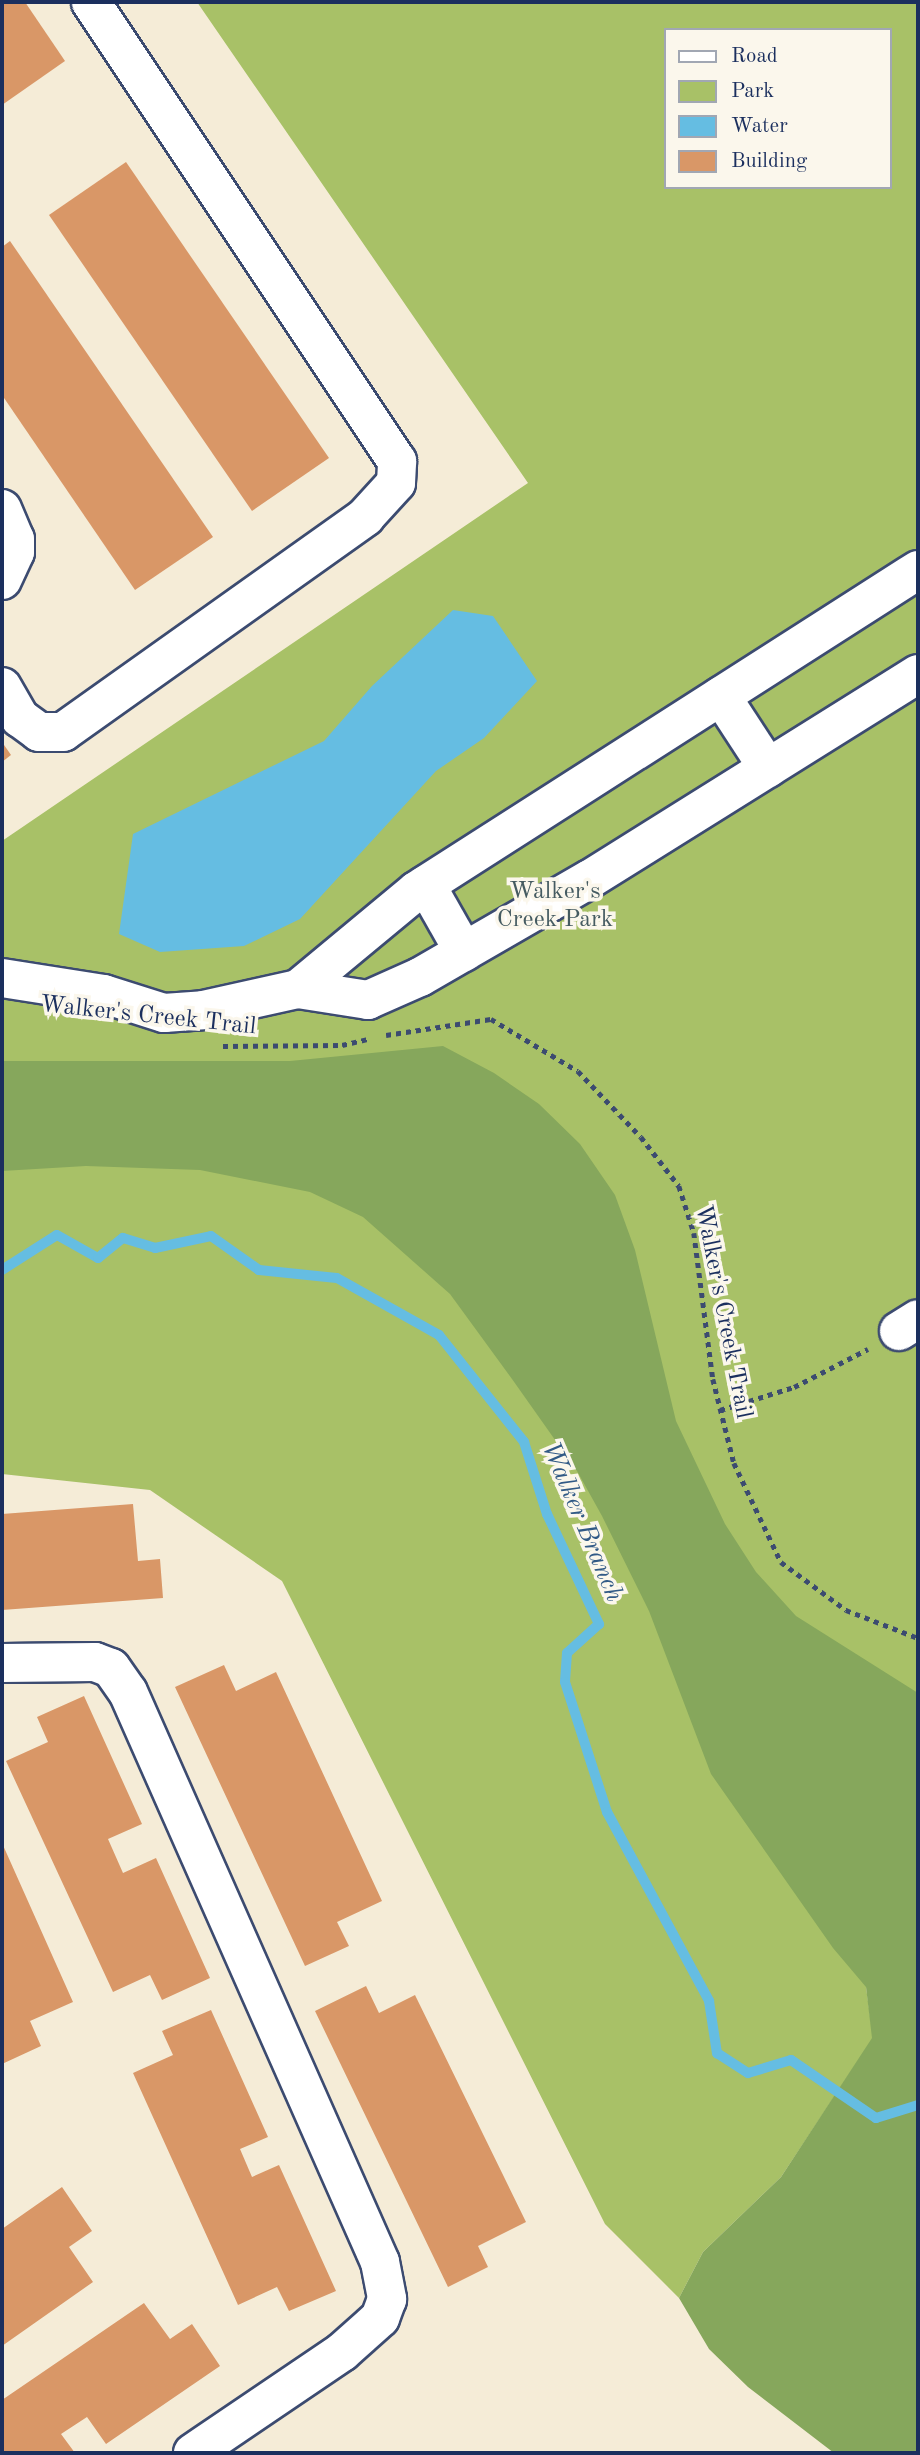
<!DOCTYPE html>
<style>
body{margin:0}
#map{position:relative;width:920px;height:2455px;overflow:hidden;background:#f5ecd7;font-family:"Old Standard TT",serif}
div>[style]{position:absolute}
.green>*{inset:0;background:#a8c167}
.forest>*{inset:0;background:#86a75c}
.water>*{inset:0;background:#65bde2}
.stream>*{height:10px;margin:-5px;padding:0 5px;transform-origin:5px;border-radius:5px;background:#65bde2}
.building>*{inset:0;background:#d99767}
.path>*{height:4.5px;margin-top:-2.25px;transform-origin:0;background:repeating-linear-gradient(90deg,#3c4b70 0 5px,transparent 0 10px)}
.roads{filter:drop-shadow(2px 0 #3c4b70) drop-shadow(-2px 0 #3c4b70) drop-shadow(0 2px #3c4b70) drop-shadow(0 -2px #3c4b70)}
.minor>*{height:38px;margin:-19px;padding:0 19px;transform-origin:19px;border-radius:19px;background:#fff}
span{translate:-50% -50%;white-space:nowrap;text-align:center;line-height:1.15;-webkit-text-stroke:7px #fbf7ec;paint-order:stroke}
.park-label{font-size:24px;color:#455b61}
.street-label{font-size:24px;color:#1b2f5e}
.water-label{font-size:26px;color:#315a86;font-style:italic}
.frame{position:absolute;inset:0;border:4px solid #1b2f5e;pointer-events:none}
.legend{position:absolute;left:664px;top:28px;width:228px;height:161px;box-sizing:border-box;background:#fbf7ec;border:2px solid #a1a7b3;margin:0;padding:9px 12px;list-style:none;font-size:21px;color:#1b2f5e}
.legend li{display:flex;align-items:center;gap:14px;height:35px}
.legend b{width:35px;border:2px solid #a1a7b3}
</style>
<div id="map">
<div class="green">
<i style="clip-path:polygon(evenodd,197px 2px,918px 2px,918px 1954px,866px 1987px,873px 2038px,781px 2177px,703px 2252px,679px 2298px,605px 2224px,282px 1581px,150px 1490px,2px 1474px,2px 841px,528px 483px,197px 2px,666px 30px,890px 30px,890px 187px,666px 187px,666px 30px)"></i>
</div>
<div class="forest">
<i style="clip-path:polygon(443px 1046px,494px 1073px,539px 1104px,580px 1144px,615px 1195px,635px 1250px,676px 1421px,725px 1524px,756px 1572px,796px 1616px,918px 1693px,918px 2453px,834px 2453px,748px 2387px,709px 2349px,679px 2298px,703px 2252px,781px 2177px,872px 2038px,866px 1987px,833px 1948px,711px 1774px,649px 1611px,602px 1516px,577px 1471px,512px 1379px,450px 1294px,363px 1217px,310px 1192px,200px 1170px,86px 1166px,2px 1171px,2px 1061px,290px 1061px)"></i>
</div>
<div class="water">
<i style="clip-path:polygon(453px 610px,493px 616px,537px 681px,484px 738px,436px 771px,300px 919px,244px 946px,160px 952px,119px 934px,133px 834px,324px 741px,372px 686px)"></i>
</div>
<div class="stream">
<i style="left:2px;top:1270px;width:65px;rotate:-32.5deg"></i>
<i style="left:57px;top:1235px;width:47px;rotate:29.3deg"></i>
<i style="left:98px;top:1258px;width:32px;rotate:-39deg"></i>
<i style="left:123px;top:1238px;width:34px;rotate:17deg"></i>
<i style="left:155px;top:1248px;width:57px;rotate:-12.1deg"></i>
<i style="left:211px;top:1236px;width:59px;rotate:35.3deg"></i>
<i style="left:259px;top:1270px;width:78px;rotate:5.9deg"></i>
<i style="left:337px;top:1278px;width:117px;rotate:29.2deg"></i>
<i style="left:439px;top:1335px;width:137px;rotate:51.5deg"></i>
<i style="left:524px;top:1442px;width:76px;rotate:72.3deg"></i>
<i style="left:547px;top:1514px;width:122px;rotate:64.7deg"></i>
<i style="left:599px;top:1624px;width:43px;rotate:137.8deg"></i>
<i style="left:567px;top:1653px;width:29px;rotate:94deg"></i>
<i style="left:565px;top:1682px;width:137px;rotate:72.1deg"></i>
<i style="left:607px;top:1812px;width:215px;rotate:61.6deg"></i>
<i style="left:709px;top:2001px;width:53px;rotate:81.3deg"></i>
<i style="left:717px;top:2053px;width:37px;rotate:33deg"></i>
<i style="left:748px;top:2073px;width:45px;rotate:-16.8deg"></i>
<i style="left:791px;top:2060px;width:103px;rotate:34.3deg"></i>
<i style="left:876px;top:2118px;width:44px;rotate:-17.2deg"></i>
</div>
<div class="building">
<i style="clip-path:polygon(2px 2px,25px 2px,65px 61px,2px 105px)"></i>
<i style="clip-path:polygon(126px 162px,329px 458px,252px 511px,49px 215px)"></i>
<i style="clip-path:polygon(10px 241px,213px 537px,135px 590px,2px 395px,2px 247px)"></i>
<i style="clip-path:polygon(2px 742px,11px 755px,2px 762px)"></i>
<i style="clip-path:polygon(133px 1504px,138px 1561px,160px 1559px,163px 1598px,2px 1610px,2px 1514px)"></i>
<i style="clip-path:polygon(224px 1665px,236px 1691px,276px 1672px,382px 1901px,337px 1922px,349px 1946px,305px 1966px,175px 1687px)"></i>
<i style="clip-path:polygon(84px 1696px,142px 1824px,108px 1839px,123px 1873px,156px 1858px,210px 1978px,162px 2000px,150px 1975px,113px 1992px,6px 1761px,48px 1742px,37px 1717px)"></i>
<i style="clip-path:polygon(2px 1843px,73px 2002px,30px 2021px,41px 2046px,2px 2064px)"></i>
<i style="clip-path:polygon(366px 1986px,379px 2013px,415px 1995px,526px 2222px,478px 2246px,488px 2267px,448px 2287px,315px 2011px)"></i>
<i style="clip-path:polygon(211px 2010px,268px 2137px,240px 2149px,252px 2177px,279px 2165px,336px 2291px,289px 2311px,277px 2287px,238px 2305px,133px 2073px,173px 2055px,162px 2031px)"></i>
<i style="clip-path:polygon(62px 2187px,92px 2231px,69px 2247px,93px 2282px,2px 2346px,2px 2229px)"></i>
<i style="clip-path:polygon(144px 2303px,170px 2339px,192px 2324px,220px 2366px,106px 2444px,87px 2417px,61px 2434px,75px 2453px,2px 2453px,2px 2400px)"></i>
</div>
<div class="path">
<i style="left:386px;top:1035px;width:106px;rotate:-8.7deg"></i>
<i style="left:491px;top:1019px;width:101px;rotate:30.9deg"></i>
<i style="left:578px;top:1071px;width:91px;rotate:46.3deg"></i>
<i style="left:641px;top:1137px;width:62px;rotate:52.2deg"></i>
<i style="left:679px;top:1186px;width:49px;rotate:72.3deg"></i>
<i style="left:694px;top:1233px;width:147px;rotate:82.6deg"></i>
<i style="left:713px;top:1379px;width:87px;rotate:76deg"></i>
<i style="left:734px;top:1463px;width:110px;rotate:64.6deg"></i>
<i style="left:781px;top:1562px;width:81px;rotate:36.4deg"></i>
<i style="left:846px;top:1610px;width:77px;rotate:21.3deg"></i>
<i style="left:223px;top:1046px;width:119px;rotate:-0.5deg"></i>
<i style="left:342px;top:1045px;width:27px;rotate:-13deg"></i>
<i style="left:720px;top:1410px;width:77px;rotate:-17.3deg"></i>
<i style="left:794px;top:1387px;width:83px;rotate:-27.2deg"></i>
</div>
<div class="roads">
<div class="minor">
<i style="left:2px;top:509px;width:33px;rotate:67deg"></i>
<i style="left:15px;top:539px;width:13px;rotate:90deg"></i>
<i style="left:15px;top:552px;width:31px;rotate:115deg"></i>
<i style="left:2px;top:687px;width:36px;rotate:60deg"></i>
<i style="left:20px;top:718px;width:24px;rotate:36deg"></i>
<i style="left:39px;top:732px;width:24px"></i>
<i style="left:63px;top:732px;width:371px;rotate:-35.4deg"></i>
<i style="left:365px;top:517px;width:46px;rotate:-47.6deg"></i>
<i style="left:396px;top:483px;width:22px;rotate:-87deg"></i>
<i style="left:397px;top:461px;width:552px;rotate:-123.69deg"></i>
<i style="left:721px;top:696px;width:86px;rotate:56.9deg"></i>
<i style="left:426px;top:885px;width:77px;rotate:60.4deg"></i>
<i style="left:2px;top:978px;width:103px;rotate:8.9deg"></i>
<i style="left:104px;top:994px;width:63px;rotate:17.6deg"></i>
<i style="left:164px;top:1013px;width:39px;rotate:-4deg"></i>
<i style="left:203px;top:1010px;width:97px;rotate:-12.5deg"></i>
<i style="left:298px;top:989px;width:71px;rotate:8.9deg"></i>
<i style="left:368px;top:1000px;width:57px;rotate:-23.9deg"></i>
<i style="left:420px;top:977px;width:196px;rotate:-30deg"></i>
<i style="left:590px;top:879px;width:387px;rotate:-32deg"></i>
<i style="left:298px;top:989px;width:153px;rotate:-39.7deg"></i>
<i style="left:416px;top:891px;width:596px;rotate:-32.6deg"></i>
<i style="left:899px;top:1331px;width:22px;rotate:-32deg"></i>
<i style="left:2px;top:1663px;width:93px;rotate:-0.6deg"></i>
<i style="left:95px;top:1662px;width:17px;rotate:21deg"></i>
<i style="left:111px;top:1668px;width:29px;rotate:55deg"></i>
<i style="left:128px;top:1692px;width:623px;rotate:66.15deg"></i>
<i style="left:380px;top:2262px;width:38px;rotate:79deg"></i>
<i style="left:387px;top:2299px;width:20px;rotate:110deg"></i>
<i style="left:380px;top:2318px;width:51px;rotate:138.2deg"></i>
<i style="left:342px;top:2352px;width:180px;rotate:145.9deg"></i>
</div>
</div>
<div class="park-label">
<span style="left:555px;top:907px">Walker's<br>Creek Park</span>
</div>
<div class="street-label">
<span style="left:148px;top:1017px;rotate:6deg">Walker's Creek Trail</span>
<span style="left:722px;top:1312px;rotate:79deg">Walker's Creek Trail</span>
</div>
<div class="water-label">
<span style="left:581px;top:1522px;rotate:67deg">Walker Branch</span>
</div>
<div class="frame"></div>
<ul class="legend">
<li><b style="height:9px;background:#fff"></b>Road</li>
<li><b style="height:19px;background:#a8c167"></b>Park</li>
<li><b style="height:19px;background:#65bde2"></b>Water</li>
<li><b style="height:19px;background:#d99767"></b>Building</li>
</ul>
</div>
